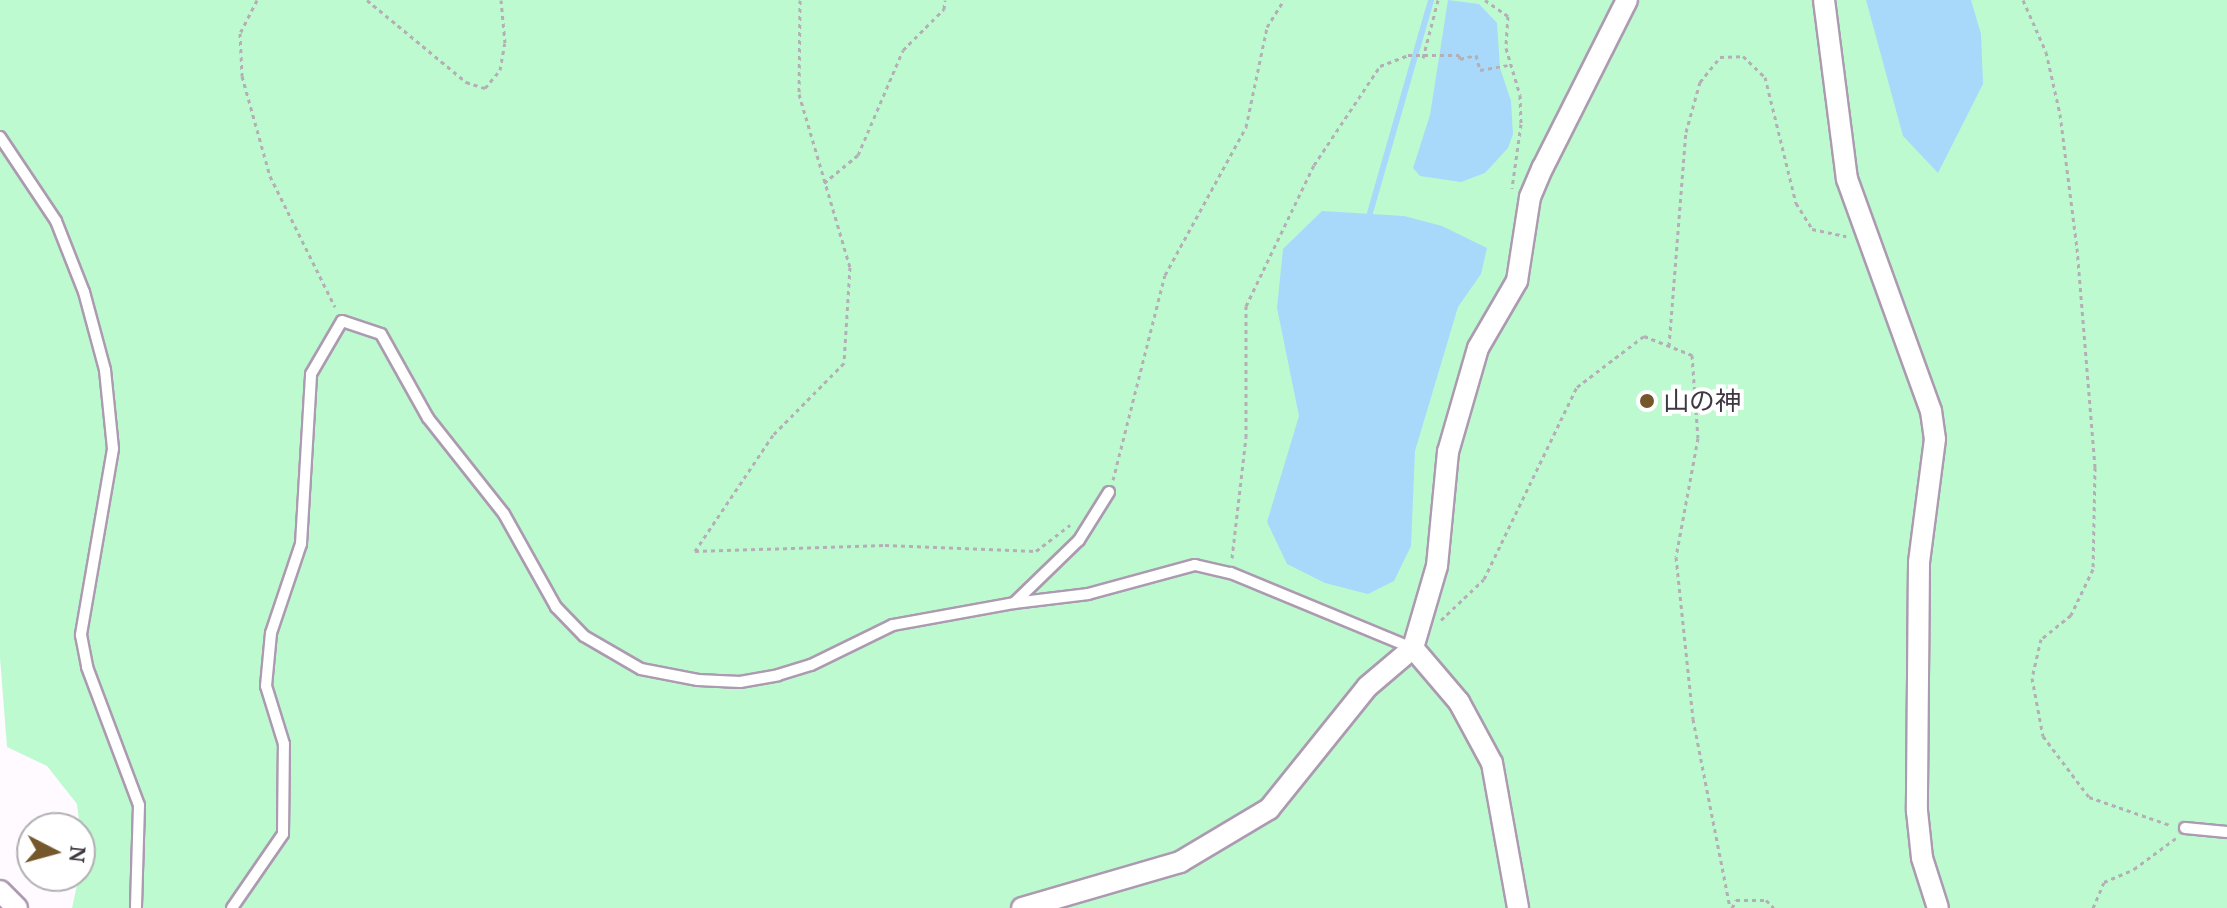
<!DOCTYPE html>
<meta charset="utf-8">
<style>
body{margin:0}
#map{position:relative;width:2227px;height:908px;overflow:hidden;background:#fefaff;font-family:"PT Serif","Noto Sans JP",serif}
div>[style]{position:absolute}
.green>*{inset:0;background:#befad0}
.water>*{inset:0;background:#a8d9fb}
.stream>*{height:6px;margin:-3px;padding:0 3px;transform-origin:3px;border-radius:3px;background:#a8d9fb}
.path>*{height:3px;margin-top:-1.5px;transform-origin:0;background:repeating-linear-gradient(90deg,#b4afb6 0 4px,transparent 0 8px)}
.roads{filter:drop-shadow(2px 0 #ac9ab1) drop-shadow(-2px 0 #ac9ab1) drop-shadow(0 2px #ac9ab1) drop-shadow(0 -2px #ac9ab1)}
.lane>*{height:10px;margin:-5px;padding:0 5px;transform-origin:5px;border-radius:5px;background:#fff}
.street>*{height:20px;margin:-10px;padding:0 10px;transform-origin:10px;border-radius:10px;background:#fff}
.dots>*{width:22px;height:22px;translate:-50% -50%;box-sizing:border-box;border:4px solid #fff;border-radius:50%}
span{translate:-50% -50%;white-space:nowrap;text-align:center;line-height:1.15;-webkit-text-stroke:8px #fff;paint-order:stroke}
.poi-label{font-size:26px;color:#3f3741}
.left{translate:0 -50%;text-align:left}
.north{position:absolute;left:16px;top:812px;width:80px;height:80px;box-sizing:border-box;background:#fff;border:2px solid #b2afb3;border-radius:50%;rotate:96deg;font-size:22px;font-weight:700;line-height:32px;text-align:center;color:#3f3741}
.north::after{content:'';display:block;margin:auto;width:28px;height:36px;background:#74572b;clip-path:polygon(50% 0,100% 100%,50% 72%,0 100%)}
</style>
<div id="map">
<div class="green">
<i style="clip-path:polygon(0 0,2227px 0,2227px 908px,72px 908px,83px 857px,77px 804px,47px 766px,7px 747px,0 658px)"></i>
</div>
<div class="water">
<i style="clip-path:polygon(1448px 0,1479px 4px,1497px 23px,1500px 68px,1511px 101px,1513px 134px,1508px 148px,1485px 173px,1461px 182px,1420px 176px,1413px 168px,1430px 115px)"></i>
<i style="clip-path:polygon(1866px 0,1971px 0,1981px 34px,1983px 84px,1938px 173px,1903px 136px)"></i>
<i style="clip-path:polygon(1322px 211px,1404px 216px,1442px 226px,1487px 248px,1481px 274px,1458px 307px,1415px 451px,1411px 546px,1394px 581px,1368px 594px,1325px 583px,1287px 564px,1267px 522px,1299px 416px,1277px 308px,1283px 249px)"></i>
</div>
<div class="stream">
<i style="left:1370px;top:213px;width:222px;rotate:-74deg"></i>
</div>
<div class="path">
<i style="left:257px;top:0;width:37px;rotate:117deg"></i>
<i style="left:240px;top:33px;width:43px;rotate:87.3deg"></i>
<i style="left:242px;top:76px;width:104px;rotate:74.4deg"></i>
<i style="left:270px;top:176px;width:146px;rotate:63.6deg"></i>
<i style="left:367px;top:0;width:129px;rotate:39.6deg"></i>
<i style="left:466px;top:82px;width:20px;rotate:18deg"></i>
<i style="left:485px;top:88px;width:23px;rotate:-50deg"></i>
<i style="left:500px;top:70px;width:27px;rotate:-80deg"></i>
<i style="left:505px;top:43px;width:43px;rotate:-95.3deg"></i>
<i style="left:800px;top:0;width:94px;rotate:90.6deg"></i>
<i style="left:799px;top:94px;width:180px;rotate:73.6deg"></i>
<i style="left:850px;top:267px;width:96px;rotate:93.6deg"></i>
<i style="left:844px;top:363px;width:101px;rotate:134.6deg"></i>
<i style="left:773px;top:435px;width:140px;rotate:123.9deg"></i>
<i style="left:695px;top:551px;width:190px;rotate:-1.8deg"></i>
<i style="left:885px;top:545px;width:151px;rotate:2.3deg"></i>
<i style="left:1036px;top:551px;width:43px;rotate:-37.4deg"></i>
<i style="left:1485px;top:0;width:28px;rotate:35deg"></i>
<i style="left:1508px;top:16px;width:32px;rotate:94deg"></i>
<i style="left:1506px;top:48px;width:49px;rotate:73.4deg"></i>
<i style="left:1520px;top:95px;width:29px;rotate:88deg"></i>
<i style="left:1521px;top:124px;width:65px;rotate:98deg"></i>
<i style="left:2023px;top:0;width:57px;rotate:66.1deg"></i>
<i style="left:2046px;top:52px;width:64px;rotate:77.3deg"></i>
<i style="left:2060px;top:114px;width:135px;rotate:82.8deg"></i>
<i style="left:2077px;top:248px;width:220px;rotate:85.3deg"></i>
<i style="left:2095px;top:467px;width:102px;rotate:91.1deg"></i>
<i style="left:2093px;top:569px;width:51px;rotate:115.6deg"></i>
<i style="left:2071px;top:615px;width:38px;rotate:141deg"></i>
<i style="left:2041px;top:639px;width:40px;rotate:103deg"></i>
<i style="left:2032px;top:678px;width:59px;rotate:79.3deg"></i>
<i style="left:2043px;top:736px;width:76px;rotate:53deg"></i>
<i style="left:2089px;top:797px;width:86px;rotate:19.1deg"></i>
<i style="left:1423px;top:58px;width:60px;rotate:-75.5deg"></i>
<i style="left:824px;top:183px;width:44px;rotate:-39.5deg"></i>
<i style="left:858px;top:155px;width:114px;rotate:-66.8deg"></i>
<i style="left:903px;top:50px;width:58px;rotate:-45deg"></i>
<i style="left:944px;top:9px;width:9px;rotate:-84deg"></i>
<i style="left:1669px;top:346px;width:215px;rotate:-85.5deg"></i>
<i style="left:1686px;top:132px;width:52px;rotate:-74.4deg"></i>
<i style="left:1700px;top:82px;width:32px;rotate:-51deg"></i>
<i style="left:1720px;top:57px;width:23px;rotate:-2deg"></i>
<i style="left:1743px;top:56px;width:30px;rotate:44deg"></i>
<i style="left:1765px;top:77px;width:130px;rotate:76.2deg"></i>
<i style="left:1796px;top:203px;width:31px;rotate:58deg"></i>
<i style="left:1812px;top:229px;width:35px;rotate:12deg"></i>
<i style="left:1113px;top:480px;width:211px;rotate:-75.8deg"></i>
<i style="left:1165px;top:275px;width:169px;rotate:-61.3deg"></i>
<i style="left:1246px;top:127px;width:102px;rotate:-78.1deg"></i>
<i style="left:1267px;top:27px;width:32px;rotate:-58deg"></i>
<i style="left:1232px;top:558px;width:122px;rotate:-83.4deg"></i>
<i style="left:1246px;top:437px;width:131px;rotate:-90deg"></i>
<i style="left:1246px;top:306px;width:157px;rotate:-64.3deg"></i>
<i style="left:1314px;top:165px;width:119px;rotate:-56.3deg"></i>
<i style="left:1380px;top:66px;width:30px;rotate:-21deg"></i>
<i style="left:1408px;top:55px;width:51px"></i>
<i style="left:1459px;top:55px;width:4px;rotate:76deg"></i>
<i style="left:1460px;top:59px;width:16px;rotate:-14deg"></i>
<i style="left:1476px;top:55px;width:16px;rotate:75deg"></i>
<i style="left:1480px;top:70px;width:28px;rotate:-10deg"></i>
<i style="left:1441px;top:620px;width:59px;rotate:-43.6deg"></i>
<i style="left:1484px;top:579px;width:213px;rotate:-64.2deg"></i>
<i style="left:1577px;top:387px;width:84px;rotate:-37.3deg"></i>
<i style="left:1644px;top:336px;width:52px;rotate:21.6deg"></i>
<i style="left:1692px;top:355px;width:83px;rotate:85.9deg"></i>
<i style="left:1698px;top:438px;width:121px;rotate:100.5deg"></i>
<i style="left:1676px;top:557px;width:163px;rotate:84deg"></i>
<i style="left:1693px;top:719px;width:193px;rotate:78.9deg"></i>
<i style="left:1732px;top:908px;width:9px;rotate:-63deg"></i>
<i style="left:1736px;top:900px;width:30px"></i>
<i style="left:1766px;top:900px;width:11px;rotate:45deg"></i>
<i style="left:2093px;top:908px;width:28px;rotate:-67deg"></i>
<i style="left:2104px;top:882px;width:33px;rotate:-23deg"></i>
<i style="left:2134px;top:869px;width:52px;rotate:-36.4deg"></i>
</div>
<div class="roads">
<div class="lane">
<i style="left:0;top:137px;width:101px;rotate:56.3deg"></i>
<i style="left:56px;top:221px;width:76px;rotate:68.5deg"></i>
<i style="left:84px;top:292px;width:81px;rotate:74.9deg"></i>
<i style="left:105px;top:370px;width:79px;rotate:84.2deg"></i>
<i style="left:113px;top:449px;width:189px;rotate:99.8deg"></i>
<i style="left:81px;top:635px;width:33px;rotate:79deg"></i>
<i style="left:87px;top:667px;width:147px;rotate:69.4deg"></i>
<i style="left:139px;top:805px;width:103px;rotate:91.7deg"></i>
<i style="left:1109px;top:492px;width:57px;rotate:122deg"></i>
<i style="left:1079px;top:540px;width:91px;rotate:135.9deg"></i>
<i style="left:1014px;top:603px;width:75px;rotate:-6.9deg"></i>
<i style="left:1088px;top:594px;width:111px;rotate:-15.2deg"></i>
<i style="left:1195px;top:565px;width:37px;rotate:13deg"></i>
<i style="left:1231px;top:573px;width:196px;rotate:22.5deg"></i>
<i style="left:2185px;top:828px;width:42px;rotate:5.4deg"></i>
<i style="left:232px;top:908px;width:90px;rotate:-55.4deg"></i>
<i style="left:283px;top:834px;width:90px;rotate:-89.4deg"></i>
<i style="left:284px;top:744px;width:61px;rotate:-107.2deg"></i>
<i style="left:266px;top:686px;width:53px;rotate:-84.6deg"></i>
<i style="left:271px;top:633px;width:94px;rotate:-71.4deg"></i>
<i style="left:301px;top:544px;width:170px;rotate:-86.6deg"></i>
<i style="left:311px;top:374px;width:61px;rotate:-59.7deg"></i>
<i style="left:342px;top:321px;width:41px;rotate:18.4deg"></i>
<i style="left:381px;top:334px;width:96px;rotate:60.8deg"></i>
<i style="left:428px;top:418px;width:122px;rotate:51.6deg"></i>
<i style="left:504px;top:514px;width:107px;rotate:60.8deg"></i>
<i style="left:556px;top:607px;width:40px;rotate:46deg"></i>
<i style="left:584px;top:636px;width:66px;rotate:30.1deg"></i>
<i style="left:641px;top:669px;width:58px;rotate:10.9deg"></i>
<i style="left:698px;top:680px;width:42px;rotate:2.7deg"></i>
<i style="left:740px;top:682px;width:39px;rotate:-10deg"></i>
<i style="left:778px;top:675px;width:34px;rotate:-17deg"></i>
<i style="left:811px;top:665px;width:91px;rotate:-26deg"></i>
<i style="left:893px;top:625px;width:123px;rotate:-10.3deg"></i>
</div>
<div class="street">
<i style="left:1824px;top:0;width:180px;rotate:82.7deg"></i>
<i style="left:1847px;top:179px;width:247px;rotate:70.1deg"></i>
<i style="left:1931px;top:411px;width:28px;rotate:82deg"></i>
<i style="left:1935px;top:439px;width:125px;rotate:97.4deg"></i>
<i style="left:1919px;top:563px;width:248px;rotate:90.5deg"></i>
<i style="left:1917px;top:811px;width:47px;rotate:83.9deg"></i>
<i style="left:1922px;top:858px;width:52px;rotate:72.3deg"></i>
<i style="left:1413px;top:648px;width:71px;rotate:49.6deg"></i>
<i style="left:1459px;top:702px;width:69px;rotate:61.6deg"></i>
<i style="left:1492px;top:763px;width:147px;rotate:79.8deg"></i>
<i style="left:0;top:891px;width:24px;rotate:45deg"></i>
<i style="left:1022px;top:908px;width:165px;rotate:-16.2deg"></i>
<i style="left:1180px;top:862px;width:104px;rotate:-30.8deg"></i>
<i style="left:1269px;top:809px;width:156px;rotate:-51.2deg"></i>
<i style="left:1367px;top:687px;width:60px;rotate:-40.3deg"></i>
<i style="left:1413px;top:648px;width:85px;rotate:-73.7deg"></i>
<i style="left:1437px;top:566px;width:115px;rotate:-84.5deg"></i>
<i style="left:1448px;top:452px;width:108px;rotate:-73.9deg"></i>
<i style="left:1478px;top:348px;width:78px;rotate:-59.8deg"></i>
<i style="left:1517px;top:281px;width:85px;rotate:-81.2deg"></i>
<i style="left:1530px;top:197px;width:33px;rotate:-67deg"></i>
<i style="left:1543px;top:167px;width:187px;rotate:-63.3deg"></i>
</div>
</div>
<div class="dots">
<i style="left:1647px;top:401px;background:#74572b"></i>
</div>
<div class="poi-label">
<span class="left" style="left:1663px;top:401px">山の神</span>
</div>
<div class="north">N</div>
</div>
